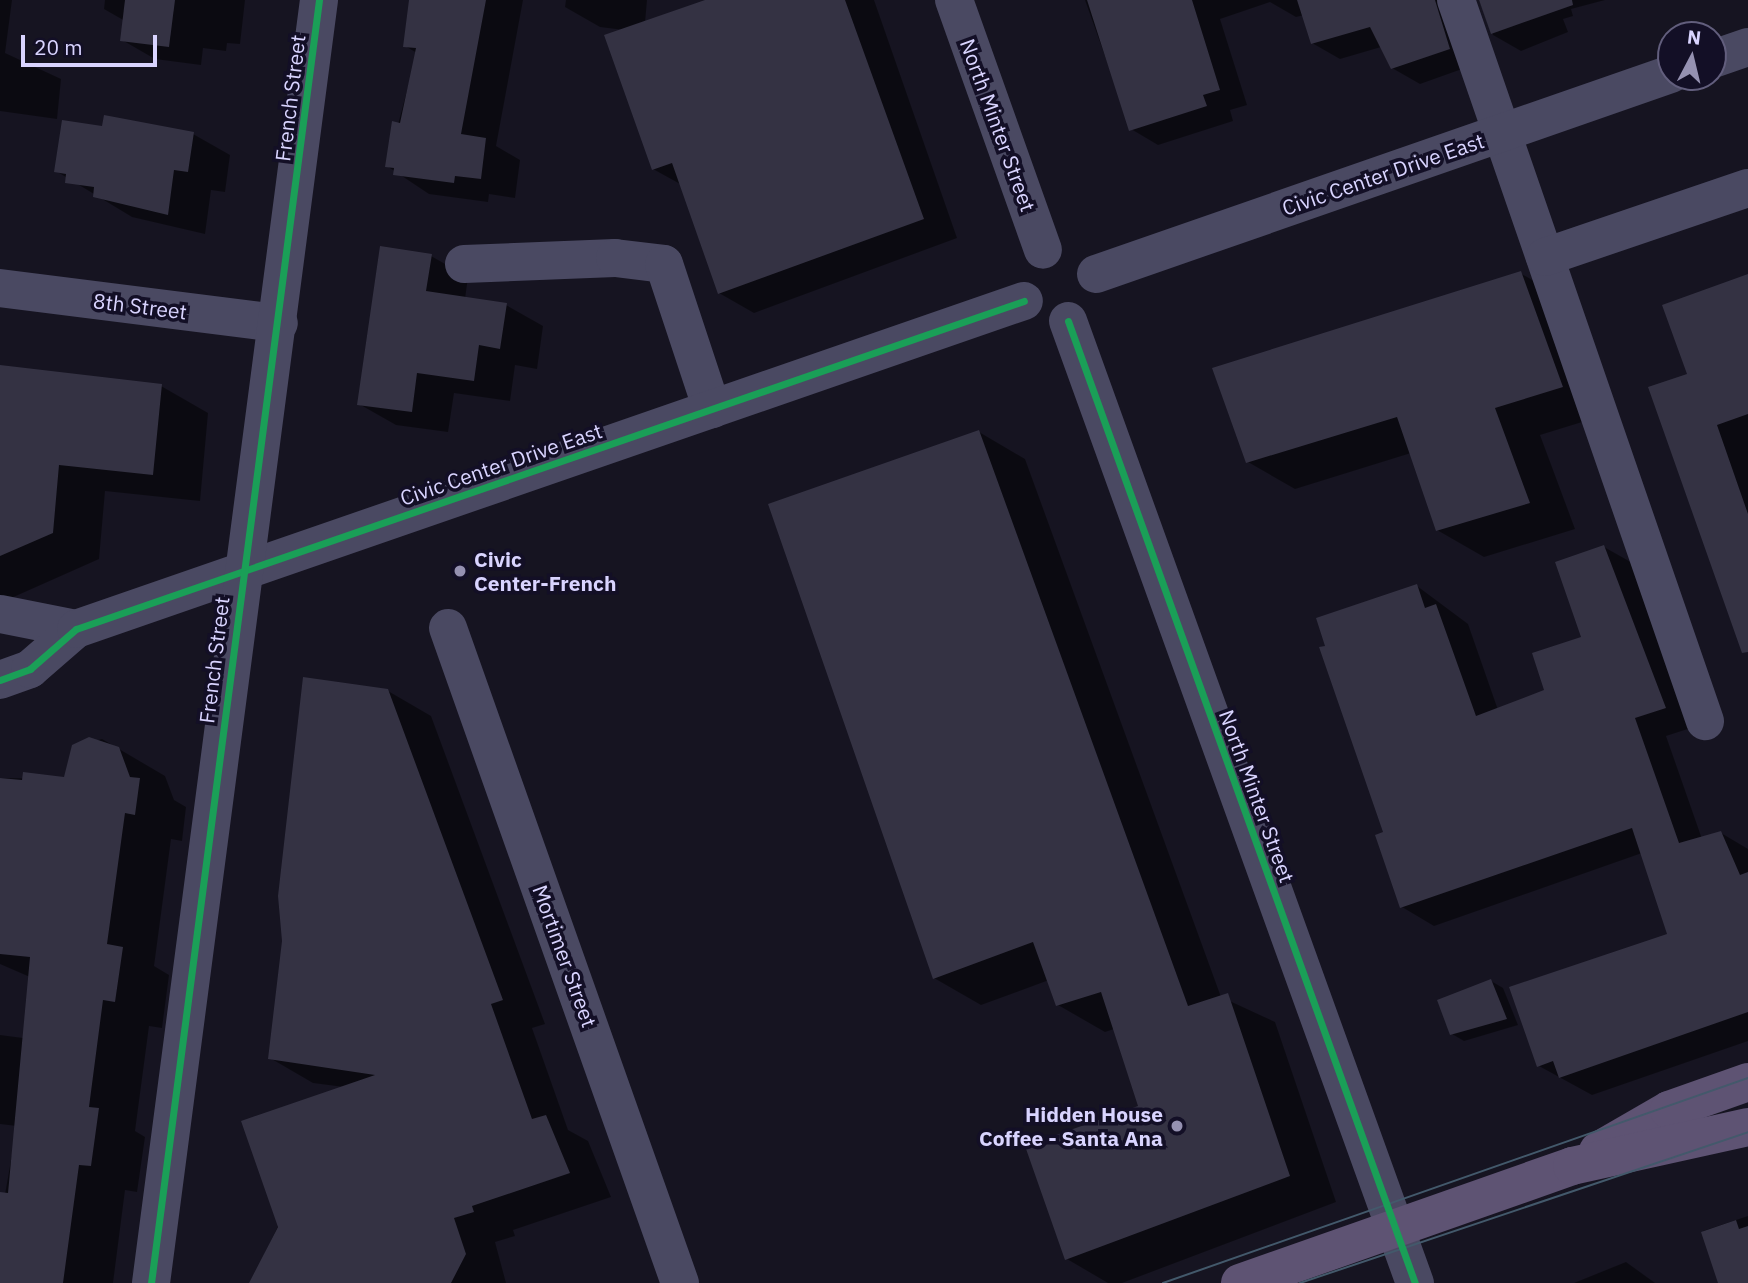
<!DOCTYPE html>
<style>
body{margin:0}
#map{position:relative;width:1748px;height:1283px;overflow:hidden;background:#161421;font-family:"IBM Plex Sans",sans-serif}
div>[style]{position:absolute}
.shadow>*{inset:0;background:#0007}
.building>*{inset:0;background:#343243}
.minor>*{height:38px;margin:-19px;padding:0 19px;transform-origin:19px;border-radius:19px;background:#4a4962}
.major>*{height:38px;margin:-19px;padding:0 19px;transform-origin:19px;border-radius:19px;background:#5e5373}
.tram>*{height:2px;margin:-1px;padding:0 1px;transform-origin:1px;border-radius:1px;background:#43596b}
.cycleway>*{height:7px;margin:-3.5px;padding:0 3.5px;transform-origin:3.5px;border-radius:3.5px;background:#1a9f57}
.dots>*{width:19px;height:19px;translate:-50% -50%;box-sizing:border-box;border:4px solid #130f26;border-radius:50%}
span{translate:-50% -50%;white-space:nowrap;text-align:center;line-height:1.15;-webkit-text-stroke:7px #130f26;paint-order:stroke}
.street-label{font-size:21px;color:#d9d4ff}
.poi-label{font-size:21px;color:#d9d4ff;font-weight:700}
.left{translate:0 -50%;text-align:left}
.right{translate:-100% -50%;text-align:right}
.north{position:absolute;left:1657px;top:21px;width:70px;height:70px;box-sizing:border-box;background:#130f26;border:2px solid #625e7d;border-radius:50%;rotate:7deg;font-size:19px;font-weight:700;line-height:28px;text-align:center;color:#d9d4ff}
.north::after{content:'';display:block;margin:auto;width:24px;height:32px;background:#9591b1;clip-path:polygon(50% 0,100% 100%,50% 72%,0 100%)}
.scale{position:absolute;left:21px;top:35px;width:136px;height:32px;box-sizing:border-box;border:4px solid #d9d4ff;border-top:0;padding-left:9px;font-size:21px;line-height:24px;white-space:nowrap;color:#d9d4ff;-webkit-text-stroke:5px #130f26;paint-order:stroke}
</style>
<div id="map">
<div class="shadow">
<i style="clip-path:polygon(0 0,12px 0,5px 53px,61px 79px,57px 119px,0 111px)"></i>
<i style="clip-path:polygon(105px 0,245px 0,240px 44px,227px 43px,226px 51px,203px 48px,201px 65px,155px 59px,122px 40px,125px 21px,104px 9px)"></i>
<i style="clip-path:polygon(412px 0,523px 0,496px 146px,520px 160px,515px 198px,489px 194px,488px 202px,429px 194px,387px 166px,417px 53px,405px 46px)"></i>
<i style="clip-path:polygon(566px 0,647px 0,645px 23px,710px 0,874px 0,957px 238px,754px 313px,719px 293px,682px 185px,653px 169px,624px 30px,600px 27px,565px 7px)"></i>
<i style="clip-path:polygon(1085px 0,1472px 0,1476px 64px,1420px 84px,1392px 68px,1381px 47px,1340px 59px,1312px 43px,1304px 15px,1296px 17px,1270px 2px,1220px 19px,1247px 105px,1230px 110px,1233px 121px,1158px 145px,1131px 129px)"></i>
<i style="clip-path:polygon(1479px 0,1605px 0,1571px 9px,1573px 16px,1563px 19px,1568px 32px,1521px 51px,1493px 35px)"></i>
<i style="clip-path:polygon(104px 128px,193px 134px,230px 155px,225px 192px,211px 190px,205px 234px,132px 217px,56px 171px)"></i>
<i style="clip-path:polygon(431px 256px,468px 277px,465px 299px,506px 305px,543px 326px,537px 369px,515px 365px,510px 401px,454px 393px,448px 432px,396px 425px,359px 404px)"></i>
<i style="clip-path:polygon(1520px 273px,1567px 300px,1608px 414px,1540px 435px,1575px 529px,1484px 557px,1437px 530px,1411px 453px,1295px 489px,1248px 462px)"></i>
<i style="clip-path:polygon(1748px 276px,1748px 636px,1689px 375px)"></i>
<i style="clip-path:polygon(0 366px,161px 386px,208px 413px,200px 501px,105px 491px,99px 559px,0 603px)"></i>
<i style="clip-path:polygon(979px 432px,1025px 459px,1221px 997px,1275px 1022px,1336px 1202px,1122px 1283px,1108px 1283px,1067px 1259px,1027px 1147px,1140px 1107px,1114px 1029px,1105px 1032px,1058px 1005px,1049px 980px,981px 1005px,934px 978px)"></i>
<i style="clip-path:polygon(1604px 547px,1636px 565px,1697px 726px,1666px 736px,1702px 839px,1721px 833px,1748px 849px,1748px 1041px,1592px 1095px,1539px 1066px,1670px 935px,1642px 853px,1434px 926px,1402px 907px,1386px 833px,1417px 586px,1468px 624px,1498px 710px,1547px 692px,1583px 638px)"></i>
<i style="clip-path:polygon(388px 691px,431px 716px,545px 1024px,532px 1028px,568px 1130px,588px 1141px,611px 1197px,513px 1230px,515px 1236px,495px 1242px,506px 1283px,251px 1283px,344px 1087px,313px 1083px,270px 1058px)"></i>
<i style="clip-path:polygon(102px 739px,165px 776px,174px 800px,186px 807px,182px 841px,171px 839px,154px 966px,169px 975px,162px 1028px,149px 1026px,135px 1131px,145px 1137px,137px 1192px,125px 1190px,113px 1283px,0 1283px,0 1223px,17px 1126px,0 1124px,0 1035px,23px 1038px,30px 977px,0 964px,0 778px,65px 779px,73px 747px)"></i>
<i style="clip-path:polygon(1491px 981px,1503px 988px,1518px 1025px,1464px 1041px,1452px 1034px)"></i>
<i style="clip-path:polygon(1748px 1216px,1748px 1283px,1720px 1283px,1703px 1231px)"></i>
<i style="clip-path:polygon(1626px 1262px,1655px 1283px,1574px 1283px)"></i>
</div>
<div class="building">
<i style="clip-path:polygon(125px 0,175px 0,169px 47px,120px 41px)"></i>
<i style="clip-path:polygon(409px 0,486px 0,461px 134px,486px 138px,481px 179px,455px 176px,454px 183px,393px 175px,394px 168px,385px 167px,392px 121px,400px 123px,416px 48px,403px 47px)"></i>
<i style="clip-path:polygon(705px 0,845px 0,924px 219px,718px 294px,672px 163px,652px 170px,604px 35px)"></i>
<i style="clip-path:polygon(1087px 0,1192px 0,1220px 90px,1203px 95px,1207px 106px,1129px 131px)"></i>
<i style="clip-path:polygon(1297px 0,1435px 0,1450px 49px,1391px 69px,1370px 27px,1311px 44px)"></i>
<i style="clip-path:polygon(1479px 0,1572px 0,1573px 5px,1491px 34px)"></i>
<i style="clip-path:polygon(104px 115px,194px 132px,188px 172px,174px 170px,168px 215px,93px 197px,94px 187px,65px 183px,66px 174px,54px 172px,62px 120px,102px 126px)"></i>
<i style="clip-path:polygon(380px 246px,432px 254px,426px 291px,507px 303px,500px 349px,479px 345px,474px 381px,417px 373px,412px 412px,357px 405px)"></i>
<i style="clip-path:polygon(1521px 271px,1563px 387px,1495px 408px,1530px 503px,1436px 531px,1397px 417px,1246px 463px,1212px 368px)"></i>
<i style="clip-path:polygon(1748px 274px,1748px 414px,1717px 425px,1748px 514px,1748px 652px,1742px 653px,1648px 387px,1687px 374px,1662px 305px)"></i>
<i style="clip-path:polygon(0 365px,162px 384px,153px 475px,59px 465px,53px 533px,0 556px)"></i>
<i style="clip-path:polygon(979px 430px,1188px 1006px,1228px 993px,1290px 1176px,1065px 1260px,1025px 1146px,1138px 1106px,1101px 992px,1056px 1006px,1033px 942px,933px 979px,768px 504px)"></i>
<i style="clip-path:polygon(1604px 545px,1666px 708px,1635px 718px,1679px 843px,1721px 831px,1740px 875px,1748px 872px,1748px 1012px,1559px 1078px,1553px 1061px,1537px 1067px,1509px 987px,1667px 934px,1632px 828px,1400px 908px,1375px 835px,1383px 832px,1319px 647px,1325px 646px,1316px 618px,1417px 584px,1425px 608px,1436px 604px,1476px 716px,1544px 690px,1532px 653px,1581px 637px,1555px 562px)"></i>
<i style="clip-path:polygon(303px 677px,388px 689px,503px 1000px,491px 1004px,532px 1119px,546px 1115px,570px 1173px,472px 1206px,474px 1212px,454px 1218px,466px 1254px,451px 1283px,249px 1283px,278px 1227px,241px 1121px,375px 1075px,268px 1059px,282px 941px,278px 896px)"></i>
<i style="clip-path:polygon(89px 737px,119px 747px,130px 777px,140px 778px,135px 815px,125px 813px,107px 944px,123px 947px,115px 1002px,103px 1000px,89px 1107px,99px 1108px,91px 1166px,79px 1165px,63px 1283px,0 1283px,0 1192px,8px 1193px,30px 957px,0 954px,0 778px,22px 780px,23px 772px,64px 777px,72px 745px)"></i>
<i style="clip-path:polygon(1491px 979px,1507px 1019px,1450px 1035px,1437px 1000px)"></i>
<i style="clip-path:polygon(1736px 1220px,1739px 1229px,1748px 1226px,1748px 1283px,1718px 1283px,1701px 1232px)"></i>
</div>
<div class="minor">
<i style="left:954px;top:0;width:265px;rotate:70.4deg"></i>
<i style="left:1456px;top:0;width:763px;rotate:70.95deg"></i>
<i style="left:1713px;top:59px;width:37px;rotate:-19deg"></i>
<i style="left:1545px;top:257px;width:214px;rotate:-18.8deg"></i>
<i style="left:464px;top:264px;width:151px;rotate:-2.3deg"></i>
<i style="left:615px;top:258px;width:49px;rotate:7deg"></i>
<i style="left:664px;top:264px;width:153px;rotate:71.7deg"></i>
<i style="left:1096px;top:274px;width:609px;rotate:-19.18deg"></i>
<i style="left:0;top:288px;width:281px;rotate:7.2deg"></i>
<i style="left:1068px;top:321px;width:1023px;rotate:70.17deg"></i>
<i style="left:0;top:614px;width:77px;rotate:11.2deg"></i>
<i style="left:448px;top:628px;width:695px;rotate:70.5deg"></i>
<i style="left:0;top:680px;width:32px;rotate:-20deg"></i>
<i style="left:30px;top:669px;width:61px;rotate:-41deg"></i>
<i style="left:76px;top:629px;width:1003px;rotate:-19.09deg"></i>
<i style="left:151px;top:1283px;width:1294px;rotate:-82.54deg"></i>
</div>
<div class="major">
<i style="left:1598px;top:1151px;width:82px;rotate:-30deg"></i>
<i style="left:1669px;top:1110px;width:84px;rotate:-19.5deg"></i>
<i style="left:1240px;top:1283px;width:352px;rotate:-19.4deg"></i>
<i style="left:1572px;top:1166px;width:180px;rotate:-12.5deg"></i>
</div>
<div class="tram">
<i style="left:1163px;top:1283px;width:620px;rotate:-19.31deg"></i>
<i style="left:1300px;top:1283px;width:473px;rotate:-18.6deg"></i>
</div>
<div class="cycleway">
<i style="left:1068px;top:321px;width:1023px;rotate:70.17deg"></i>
<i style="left:0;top:680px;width:32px;rotate:-20deg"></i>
<i style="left:30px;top:669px;width:61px;rotate:-41deg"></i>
<i style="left:76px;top:629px;width:1003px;rotate:-19.09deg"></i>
<i style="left:151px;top:1283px;width:1294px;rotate:-82.54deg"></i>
</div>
<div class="dots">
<i style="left:460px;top:571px;background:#9591b1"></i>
<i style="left:1177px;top:1126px;background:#9591b1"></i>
</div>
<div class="street-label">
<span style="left:290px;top:98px;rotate:-83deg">French Street</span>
<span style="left:998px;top:125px;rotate:70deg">North Minter Street</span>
<span style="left:1383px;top:174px;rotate:-19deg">Civic Center Drive East</span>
<span style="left:140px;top:306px;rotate:7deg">8th Street</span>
<span style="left:501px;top:464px;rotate:-19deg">Civic Center Drive East</span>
<span style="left:214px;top:660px;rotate:-83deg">French Street</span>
<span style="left:1257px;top:796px;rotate:70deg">North Minter Street</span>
<span style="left:565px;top:956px;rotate:70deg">Mortimer Street</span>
</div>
<div class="poi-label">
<span class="left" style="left:474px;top:571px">Civic<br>Center-French</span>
<span class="right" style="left:1163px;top:1126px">Hidden House<br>Coffee - Santa Ana</span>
</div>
<div class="north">N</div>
<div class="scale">20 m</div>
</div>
